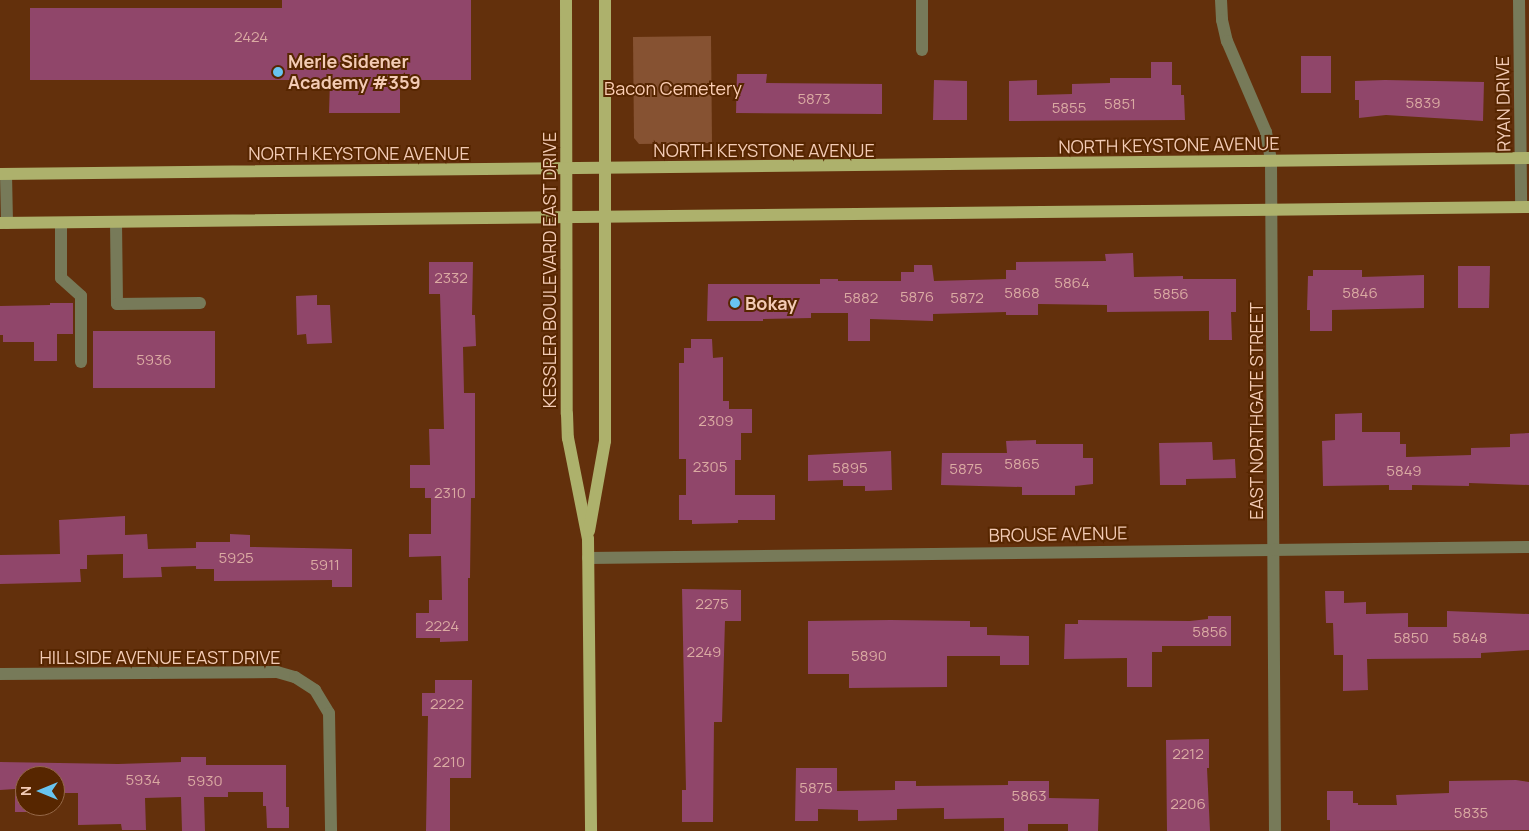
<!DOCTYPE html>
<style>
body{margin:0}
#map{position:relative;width:1529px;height:831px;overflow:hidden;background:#63300c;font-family:Manrope,sans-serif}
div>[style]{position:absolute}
.green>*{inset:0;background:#865232}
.building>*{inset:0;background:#90466a}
.minor>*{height:12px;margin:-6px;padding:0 6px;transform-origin:6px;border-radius:6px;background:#777a59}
.major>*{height:12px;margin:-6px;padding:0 6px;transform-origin:6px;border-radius:6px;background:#adb16c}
.dots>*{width:14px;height:14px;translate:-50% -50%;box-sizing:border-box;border:2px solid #572600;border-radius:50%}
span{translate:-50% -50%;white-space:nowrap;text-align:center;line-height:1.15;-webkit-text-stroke:4px #572600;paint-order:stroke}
.number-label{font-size:15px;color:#daaaa2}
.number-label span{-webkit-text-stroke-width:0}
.poi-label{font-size:18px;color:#f3cbb5;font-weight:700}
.left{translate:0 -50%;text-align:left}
.park-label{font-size:18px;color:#fcceb4}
.street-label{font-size:18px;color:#f3cbb5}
.north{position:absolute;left:15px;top:766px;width:50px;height:50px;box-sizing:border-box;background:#572600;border:1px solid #956848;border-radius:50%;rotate:270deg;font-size:14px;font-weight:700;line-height:20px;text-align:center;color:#f3cbb5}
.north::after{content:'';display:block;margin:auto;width:18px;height:22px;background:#68c4f0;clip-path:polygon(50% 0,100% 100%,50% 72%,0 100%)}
</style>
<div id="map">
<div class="green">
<i style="clip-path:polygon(711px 36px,712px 143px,639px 144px,634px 138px,633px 37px)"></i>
</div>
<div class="building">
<i style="clip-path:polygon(282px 0,471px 0,471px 80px,400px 80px,400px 113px,329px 113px,330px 80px,30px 80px,30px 8px,282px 8px)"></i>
<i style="clip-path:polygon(1301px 56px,1331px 56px,1331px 93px,1301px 93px)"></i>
<i style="clip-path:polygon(1151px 62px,1172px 62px,1172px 85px,1181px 85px,1181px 95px,1184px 95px,1185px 120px,1009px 121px,1009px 81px,1037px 80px,1037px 95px,1072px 94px,1072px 84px,1110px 83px,1110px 78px,1151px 78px)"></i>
<i style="clip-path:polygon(737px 74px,767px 74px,766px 83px,882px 84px,882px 114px,736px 113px)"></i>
<i style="clip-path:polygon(934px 80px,967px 81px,967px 120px,933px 120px)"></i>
<i style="clip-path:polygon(1385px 80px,1484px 82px,1483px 121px,1386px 115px,1359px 118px,1359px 100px,1355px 100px,1355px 81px)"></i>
<i style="clip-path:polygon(1133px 253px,1134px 277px,1183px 276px,1183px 279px,1236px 279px,1236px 312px,1231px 312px,1232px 340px,1209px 340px,1209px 311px,1107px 312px,1107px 305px,1038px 304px,1038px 315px,1006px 315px,1006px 312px,933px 314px,933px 321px,870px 319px,870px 341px,848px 341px,848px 313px,811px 313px,811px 318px,763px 319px,763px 321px,707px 321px,708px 284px,820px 284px,820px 279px,838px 279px,838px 281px,901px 281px,901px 272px,914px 272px,914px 265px,932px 265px,934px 281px,1006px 279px,1006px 270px,1016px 270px,1016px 262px,1106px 261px,1105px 254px)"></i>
<i style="clip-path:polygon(429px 262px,473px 262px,472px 315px,475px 315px,476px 346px,463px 347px,464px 393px,475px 393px,475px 498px,471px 498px,470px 578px,468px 578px,468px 641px,440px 642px,440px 638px,416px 638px,416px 613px,429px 613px,429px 600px,442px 600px,441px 556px,409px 557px,409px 534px,431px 534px,431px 498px,425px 498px,425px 488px,410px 488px,410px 465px,430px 465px,429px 429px,444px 429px,440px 294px,429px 294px)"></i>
<i style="clip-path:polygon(1458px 266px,1490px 266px,1489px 308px,1458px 308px)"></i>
<i style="clip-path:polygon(1313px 270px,1362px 270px,1362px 277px,1424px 275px,1424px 308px,1332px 310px,1332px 331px,1310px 331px,1310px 310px,1307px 310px,1308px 276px,1313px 276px)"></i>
<i style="clip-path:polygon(317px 295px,317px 305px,330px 305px,332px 343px,307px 344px,306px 334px,297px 335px,296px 296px)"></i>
<i style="clip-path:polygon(50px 303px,73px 303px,73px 334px,57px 334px,57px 361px,34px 361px,34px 342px,3px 342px,3px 335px,0 335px,0 306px,50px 305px)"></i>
<i style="clip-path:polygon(93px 331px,215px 331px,215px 388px,93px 388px)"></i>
<i style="clip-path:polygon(691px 339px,712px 339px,713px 358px,723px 357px,723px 401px,729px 401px,729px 409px,752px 409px,752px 433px,741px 433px,741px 460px,735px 460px,735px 495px,775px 495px,775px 520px,738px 520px,738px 523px,692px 524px,692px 520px,679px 520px,679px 495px,686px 495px,686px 459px,679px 459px,679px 363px,684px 363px,684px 348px,691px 348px)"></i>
<i style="clip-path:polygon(1362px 413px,1362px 432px,1400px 432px,1400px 444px,1406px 444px,1406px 457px,1471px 455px,1471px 448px,1510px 447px,1510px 434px,1529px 433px,1529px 485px,1469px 483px,1469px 486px,1412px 485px,1412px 490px,1389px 490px,1389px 485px,1323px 486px,1322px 441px,1335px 440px,1335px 414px)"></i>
<i style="clip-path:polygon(1036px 440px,1036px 444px,1083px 444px,1083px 458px,1093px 458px,1093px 484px,1075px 486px,1075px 495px,1022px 495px,1022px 487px,941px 485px,942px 453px,1007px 453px,1006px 441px)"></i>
<i style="clip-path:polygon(1212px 442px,1213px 460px,1235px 459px,1236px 478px,1186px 479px,1186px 485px,1160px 485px,1159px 443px)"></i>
<i style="clip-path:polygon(891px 451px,892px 490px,865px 491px,865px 486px,843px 486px,843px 480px,808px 481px,808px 455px)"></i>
<i style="clip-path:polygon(125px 516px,125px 535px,147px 534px,148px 549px,196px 548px,196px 542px,230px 542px,230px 534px,250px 535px,250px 547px,352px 549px,352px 587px,332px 587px,332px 580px,214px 581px,214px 569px,196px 569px,196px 566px,161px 567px,162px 577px,123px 578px,123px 554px,87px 555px,87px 569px,80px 569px,81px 582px,0 584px,0 555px,60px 554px,59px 520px)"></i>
<i style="clip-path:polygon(682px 589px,741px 590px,741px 621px,725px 621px,722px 722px,714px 722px,713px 822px,682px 822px,682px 790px,686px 790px)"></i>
<i style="clip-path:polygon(1325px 591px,1344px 591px,1344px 603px,1366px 602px,1366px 614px,1408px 613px,1408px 627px,1447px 627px,1447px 611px,1529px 614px,1529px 650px,1481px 653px,1481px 658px,1367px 659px,1368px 690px,1343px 691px,1343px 655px,1334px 655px,1333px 623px,1326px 623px)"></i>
<i style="clip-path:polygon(1208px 616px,1231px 616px,1231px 646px,1162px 646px,1162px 652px,1152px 652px,1152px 687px,1127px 687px,1127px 658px,1064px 659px,1065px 624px,1078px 624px,1078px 620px,1190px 621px,1208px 619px)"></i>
<i style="clip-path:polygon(891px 620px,970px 621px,970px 627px,987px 627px,987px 635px,1029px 636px,1029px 665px,1000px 665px,1000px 656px,947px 656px,947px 687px,849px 688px,849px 674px,808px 674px,808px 621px)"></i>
<i style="clip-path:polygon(435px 680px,472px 680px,471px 778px,450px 778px,450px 831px,426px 831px,428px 716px,422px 716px,422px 693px,435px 693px)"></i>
<i style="clip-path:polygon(1209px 739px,1209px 768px,1207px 768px,1210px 831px,1167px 831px,1166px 740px)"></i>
<i style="clip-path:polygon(181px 757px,206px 757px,206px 765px,286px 765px,286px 807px,289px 807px,289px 828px,267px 828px,266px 806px,263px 806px,263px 792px,228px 792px,228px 797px,204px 797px,205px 831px,182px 831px,181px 797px,145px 798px,146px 830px,122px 830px,121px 824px,78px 825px,78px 793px,55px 793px,55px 776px,25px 776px,25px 806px,40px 806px,40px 812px,15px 812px,15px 789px,0 790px,0 762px,118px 764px,181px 762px)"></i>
<i style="clip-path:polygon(796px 768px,837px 768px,837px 791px,895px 790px,895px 781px,916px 781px,916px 786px,1008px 785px,1008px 781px,1049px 781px,1049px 798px,1099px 799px,1098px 831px,1068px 831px,1068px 824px,1028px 824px,1028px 831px,1004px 831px,1004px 818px,944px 819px,944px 808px,897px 809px,897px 820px,858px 821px,858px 810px,818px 809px,818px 821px,795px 821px)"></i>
<i style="clip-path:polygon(1516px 780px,1529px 782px,1529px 830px,1330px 831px,1330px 820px,1327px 820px,1327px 791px,1353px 791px,1353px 803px,1358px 803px,1358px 805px,1397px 805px,1396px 795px,1449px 793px,1449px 781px)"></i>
</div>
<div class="minor">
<i style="left:1221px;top:0;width:20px;rotate:87deg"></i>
<i style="left:1222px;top:20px;width:22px;rotate:77deg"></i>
<i style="left:1227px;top:41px;width:99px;rotate:66.8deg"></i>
<i style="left:1266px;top:132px;width:29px;rotate:80deg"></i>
<i style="left:1271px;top:161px;width:670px;rotate:89.66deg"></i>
<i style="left:1519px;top:0;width:207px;rotate:89.4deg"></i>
<i style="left:922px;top:50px;width:50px;rotate:-90deg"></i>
<i style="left:6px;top:174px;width:49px;rotate:88.8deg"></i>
<i style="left:116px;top:222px;width:82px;rotate:89.3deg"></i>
<i style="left:117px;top:304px;width:83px;rotate:-0.7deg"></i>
<i style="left:61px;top:223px;width:55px;rotate:90deg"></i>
<i style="left:61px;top:278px;width:27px;rotate:42deg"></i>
<i style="left:81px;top:296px;width:66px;rotate:90deg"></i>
<i style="left:588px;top:558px;width:941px;rotate:-0.67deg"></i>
<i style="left:0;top:674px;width:277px;rotate:-0.4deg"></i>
<i style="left:277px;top:672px;width:19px;rotate:16deg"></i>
<i style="left:295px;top:677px;width:24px;rotate:33deg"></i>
<i style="left:315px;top:690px;width:27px;rotate:59deg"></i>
<i style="left:329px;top:713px;width:118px;rotate:89deg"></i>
</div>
<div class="major">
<i style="left:566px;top:0;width:414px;rotate:89.9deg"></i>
<i style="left:567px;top:414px;width:24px;rotate:88deg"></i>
<i style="left:568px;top:438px;width:103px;rotate:78.8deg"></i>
<i style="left:588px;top:539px;width:292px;rotate:89.4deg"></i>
<i style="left:0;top:174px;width:1529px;rotate:-0.6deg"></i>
<i style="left:0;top:223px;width:1529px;rotate:-0.6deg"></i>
<i style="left:589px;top:531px;width:91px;rotate:-79.9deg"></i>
<i style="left:605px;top:441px;width:441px;rotate:-90deg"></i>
</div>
<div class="dots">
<i style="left:278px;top:72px;background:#68c4f0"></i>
<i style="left:735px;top:303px;background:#68c4f0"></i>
</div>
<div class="number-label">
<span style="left:251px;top:37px">2424</span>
<span style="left:814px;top:99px">5873</span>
<span style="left:1423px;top:103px">5839</span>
<span style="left:1120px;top:104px">5851</span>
<span style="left:1069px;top:108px">5855</span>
<span style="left:451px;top:278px">2332</span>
<span style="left:1072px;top:283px">5864</span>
<span style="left:1022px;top:293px">5868</span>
<span style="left:1360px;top:293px">5846</span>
<span style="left:1171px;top:294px">5856</span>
<span style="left:917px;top:297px">5876</span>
<span style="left:861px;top:298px">5882</span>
<span style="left:967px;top:298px">5872</span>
<span style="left:154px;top:360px">5936</span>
<span style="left:716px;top:421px">2309</span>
<span style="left:1022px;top:464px">5865</span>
<span style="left:710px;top:467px">2305</span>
<span style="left:850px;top:468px">5895</span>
<span style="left:966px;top:469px">5875</span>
<span style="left:1404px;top:471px">5849</span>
<span style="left:450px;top:493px">2310</span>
<span style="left:236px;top:558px">5925</span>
<span style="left:325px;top:565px">5911</span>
<span style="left:712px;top:604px">2275</span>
<span style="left:442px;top:626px">2224</span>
<span style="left:1210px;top:632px">5856</span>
<span style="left:1411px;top:638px">5850</span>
<span style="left:1470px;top:638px">5848</span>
<span style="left:704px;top:652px">2249</span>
<span style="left:869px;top:656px">5890</span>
<span style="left:447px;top:704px">2222</span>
<span style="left:1188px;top:754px">2212</span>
<span style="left:449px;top:762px">2210</span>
<span style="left:143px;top:780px">5934</span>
<span style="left:205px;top:781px">5930</span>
<span style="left:816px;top:788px">5875</span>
<span style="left:1029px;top:796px">5863</span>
<span style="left:1188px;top:804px">2206</span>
<span style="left:1471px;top:813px">5835</span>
</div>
<div class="poi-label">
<span class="left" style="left:288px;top:72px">Merle Sidener<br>Academy #359</span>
<span class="left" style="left:745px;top:303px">Bokay</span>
</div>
<div class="park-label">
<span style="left:673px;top:88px">Bacon Cemetery</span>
</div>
<div class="street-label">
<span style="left:1503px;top:104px;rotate:-91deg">RYAN DRIVE</span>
<span style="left:1169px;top:145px;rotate:-1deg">NORTH KEYSTONE AVENUE</span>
<span style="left:764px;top:150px">NORTH KEYSTONE AVENUE</span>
<span style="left:359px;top:153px">NORTH KEYSTONE AVENUE</span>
<span style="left:549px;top:270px;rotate:-90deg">KESSLER BOULEVARD EAST DRIVE</span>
<span style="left:1256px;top:411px;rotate:-90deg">EAST NORTHGATE STREET</span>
<span style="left:1058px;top:534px;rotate:-1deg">BROUSE AVENUE</span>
<span style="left:160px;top:657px">HILLSIDE AVENUE EAST DRIVE</span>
</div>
<div class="north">N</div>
</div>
